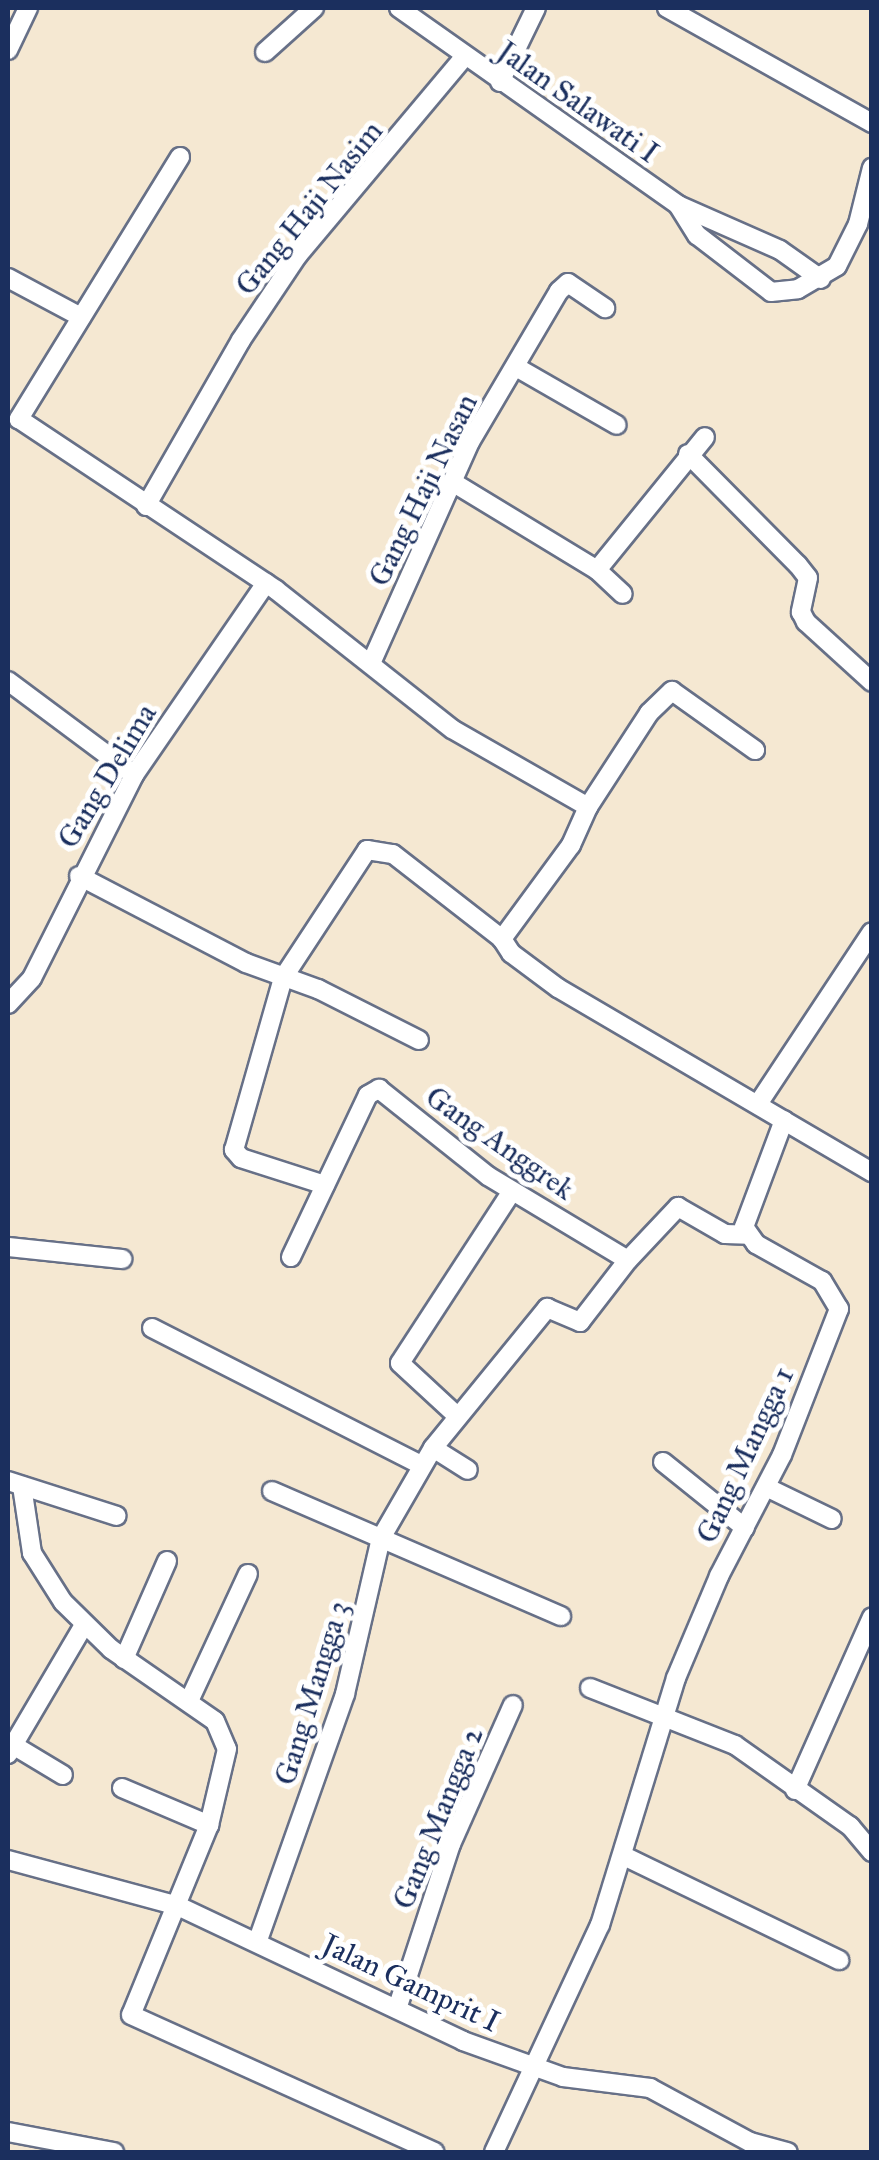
<!DOCTYPE html>
<style>
body{margin:0}
#map{position:relative;width:879px;height:2160px;overflow:hidden;background:#f5e8d2;font-family:"IM FELL Great Primer",serif}
div>[style]{position:absolute}
.roads{filter:drop-shadow(2px 0 #677087) drop-shadow(-2px 0 #677087) drop-shadow(0 2px #677087) drop-shadow(0 -2px #677087)}
.minor>*{height:18px;margin:-9px;padding:0 9px;transform-origin:9px;border-radius:9px;background:#fff}
span{translate:-50% -50%;white-space:nowrap;text-align:center;line-height:1.15;-webkit-text-stroke:10px #fff;paint-order:stroke}
.street-label{font-size:30px;color:#1b2f5e}
.frame{position:absolute;inset:0;border:10px solid #1b2f5e;pointer-events:none}
</style>
<div id="map">
<div class="roads">
<div class="minor">
<i style="left:399px;top:8px;width:342px;rotate:35.2deg"></i>
<i style="left:678px;top:205px;width:36px;rotate:58deg"></i>
<i style="left:697px;top:235px;width:93px;rotate:37.6deg"></i>
<i style="left:771px;top:292px;width:27px;rotate:-6deg"></i>
<i style="left:798px;top:289px;width:45px;rotate:-30.5deg"></i>
<i style="left:837px;top:266px;width:47px;rotate:-63.4deg"></i>
<i style="left:858px;top:224px;width:58px;rotate:-76deg"></i>
<i style="left:667px;top:8px;width:235px;rotate:29.3deg"></i>
<i style="left:8px;top:50px;width:47px;rotate:-64.5deg"></i>
<i style="left:265px;top:52px;width:66px;rotate:-41.9deg"></i>
<i style="left:500px;top:82px;width:82px;rotate:-64.1deg"></i>
<i style="left:180px;top:157px;width:308px;rotate:121.6deg"></i>
<i style="left:19px;top:419px;width:309px;rotate:33.6deg"></i>
<i style="left:276px;top:590px;width:224px;rotate:38.3deg"></i>
<i style="left:452px;top:729px;width:157px;rotate:29.8deg"></i>
<i style="left:588px;top:807px;width:42px;rotate:114.1deg"></i>
<i style="left:571px;top:845px;width:117px;rotate:126.3deg"></i>
<i style="left:502px;top:939px;width:17px;rotate:57deg"></i>
<i style="left:511px;top:953px;width:59px;rotate:36.7deg"></i>
<i style="left:558px;top:988px;width:364px;rotate:30.4deg"></i>
<i style="left:678px;top:205px;width:111px;rotate:23.8deg"></i>
<i style="left:780px;top:250px;width:50px;rotate:35.3deg"></i>
<i style="left:8px;top:278px;width:83px;rotate:28.1deg"></i>
<i style="left:516px;top:367px;width:116px;rotate:29.9deg"></i>
<i style="left:688px;top:454px;width:156px;rotate:45.3deg"></i>
<i style="left:798px;top:565px;width:16px;rotate:52deg"></i>
<i style="left:808px;top:578px;width:35px;rotate:102deg"></i>
<i style="left:801px;top:612px;width:11px;rotate:63deg"></i>
<i style="left:806px;top:622px;width:89px;rotate:42.3deg"></i>
<i style="left:454px;top:483px;width:167px;rotate:31.3deg"></i>
<i style="left:597px;top:570px;width:171px;rotate:-50.9deg"></i>
<i style="left:146px;top:506px;width:191px;rotate:-60.2deg"></i>
<i style="left:241px;top:340px;width:102px;rotate:-56.2deg"></i>
<i style="left:298px;top:255px;width:260px;rotate:-50deg"></i>
<i style="left:597px;top:570px;width:35px;rotate:43deg"></i>
<i style="left:372px;top:661px;width:240px;rotate:-65.9deg"></i>
<i style="left:470px;top:442px;width:175px;rotate:-59.5deg"></i>
<i style="left:559px;top:291px;width:12px;rotate:-42deg"></i>
<i style="left:568px;top:283px;width:45px;rotate:34deg"></i>
<i style="left:8px;top:681px;width:157px;rotate:36.7deg"></i>
<i style="left:588px;top:807px;width:112px;rotate:-57deg"></i>
<i style="left:649px;top:713px;width:32px;rotate:-44deg"></i>
<i style="left:672px;top:691px;width:102px;rotate:35.4deg"></i>
<i style="left:79px;top:876px;width:188px;rotate:27.5deg"></i>
<i style="left:246px;top:963px;width:77px;rotate:19.9deg"></i>
<i style="left:318px;top:989px;width:113px;rotate:26.8deg"></i>
<i style="left:8px;top:1004px;width:35px;rotate:-47deg"></i>
<i style="left:32px;top:978px;width:227px;rotate:-63.3deg"></i>
<i style="left:134px;top:775px;width:233px;rotate:-55.5deg"></i>
<i style="left:758px;top:1104px;width:206px;rotate:-56.5deg"></i>
<i style="left:325px;top:1185px;width:88px;rotate:-162.2deg"></i>
<i style="left:241px;top:1158px;width:11px;rotate:-131deg"></i>
<i style="left:234px;top:1150px;width:179px;rotate:-74.1deg"></i>
<i style="left:283px;top:978px;width:153px;rotate:-56.7deg"></i>
<i style="left:367px;top:850px;width:26px;rotate:9deg"></i>
<i style="left:393px;top:854px;width:138px;rotate:37.9deg"></i>
<i style="left:8px;top:1247px;width:115px;rotate:6deg"></i>
<i style="left:291px;top:1257px;width:179px;rotate:-64.6deg"></i>
<i style="left:368px;top:1095px;width:13px;rotate:-29deg"></i>
<i style="left:379px;top:1089px;width:139px;rotate:38.6deg"></i>
<i style="left:488px;top:1176px;width:163px;rotate:31deg"></i>
<i style="left:628px;top:1260px;width:73px;rotate:-46.7deg"></i>
<i style="left:678px;top:1207px;width:54px;rotate:29.9deg"></i>
<i style="left:725px;top:1234px;width:23px;rotate:2deg"></i>
<i style="left:152px;top:1328px;width:302px;rotate:27deg"></i>
<i style="left:455px;top:1414px;width:75px;rotate:-137.2deg"></i>
<i style="left:400px;top:1363px;width:205px;rotate:-56.9deg"></i>
<i style="left:433px;top:1448px;width:181px;rotate:-50.8deg"></i>
<i style="left:547px;top:1308px;width:36px;rotate:23deg"></i>
<i style="left:580px;top:1322px;width:78px;rotate:-52.3deg"></i>
<i style="left:663px;top:1462px;width:105px;rotate:38.8deg"></i>
<i style="left:8px;top:1481px;width:114px;rotate:17.8deg"></i>
<i style="left:22px;top:1486px;width:68px;rotate:81.5deg"></i>
<i style="left:32px;top:1553px;width:58px;rotate:57.7deg"></i>
<i style="left:63px;top:1602px;width:67px;rotate:44.4deg"></i>
<i style="left:111px;top:1649px;width:126px;rotate:34.7deg"></i>
<i style="left:215px;top:1721px;width:30px;rotate:67deg"></i>
<i style="left:227px;top:1749px;width:78px;rotate:103.3deg"></i>
<i style="left:209px;top:1825px;width:205px;rotate:112.3deg"></i>
<i style="left:131px;top:2015px;width:333px;rotate:24.3deg"></i>
<i style="left:766px;top:1487px;width:73px;rotate:25.9deg"></i>
<i style="left:272px;top:1491px;width:315px;rotate:23.4deg"></i>
<i style="left:124px;top:1659px;width:107px;rotate:-66.3deg"></i>
<i style="left:590px;top:1688px;width:156px;rotate:21.5deg"></i>
<i style="left:735px;top:1745px;width:141px;rotate:35.2deg"></i>
<i style="left:850px;top:1826px;width:34px;rotate:50deg"></i>
<i style="left:189px;top:1701px;width:140px;rotate:-65.1deg"></i>
<i style="left:8px;top:1742px;width:64px;rotate:31deg"></i>
<i style="left:8px;top:1754px;width:150px;rotate:-59.5deg"></i>
<i style="left:122px;top:1788px;width:95px;rotate:23deg"></i>
<i style="left:795px;top:1790px;width:189px;rotate:-66deg"></i>
<i style="left:626px;top:1857px;width:237px;rotate:25.8deg"></i>
<i style="left:8px;top:1860px;width:176px;rotate:15.1deg"></i>
<i style="left:178px;top:1906px;width:315px;rotate:25.3deg"></i>
<i style="left:463px;top:2041px;width:106px;rotate:19.8deg"></i>
<i style="left:563px;top:2077px;width:88px;rotate:7.2deg"></i>
<i style="left:650px;top:2088px;width:114px;rotate:28.4deg"></i>
<i style="left:750px;top:2142px;width:39px;rotate:15deg"></i>
<i style="left:258px;top:1940px;width:261px;rotate:-70.5deg"></i>
<i style="left:345px;top:1694px;width:160px;rotate:-77deg"></i>
<i style="left:381px;top:1538px;width:104px;rotate:-60deg"></i>
<i style="left:433px;top:1448px;width:41px;rotate:32.2deg"></i>
<i style="left:397px;top:2009px;width:174px;rotate:-71.9deg"></i>
<i style="left:451px;top:1844px;width:152px;rotate:-66deg"></i>
<i style="left:8px;top:2132px;width:108px;rotate:10.7deg"></i>
<i style="left:494px;top:2152px;width:251px;rotate:-65deg"></i>
<i style="left:600px;top:1925px;width:258px;rotate:-72.9deg"></i>
<i style="left:676px;top:1678px;width:111px;rotate:-67.1deg"></i>
<i style="left:719px;top:1576px;width:136px;rotate:-62.5deg"></i>
<i style="left:782px;top:1455px;width:157px;rotate:-68.7deg"></i>
<i style="left:839px;top:1309px;width:33px;rotate:-121deg"></i>
<i style="left:822px;top:1281px;width:76px;rotate:-150.7deg"></i>
<i style="left:756px;top:1244px;width:21px;rotate:-125deg"></i>
<i style="left:744px;top:1227px;width:114px;rotate:-69.5deg"></i>
</div>
</div>
<div class="street-label">
<span style="left:578px;top:102px;rotate:35deg">Jalan Salawati I</span>
<span style="left:309px;top:208px;rotate:-51deg">Gang Haji Nasim</span>
<span style="left:423px;top:490px;rotate:-64deg">Gang Haji Nasan</span>
<span style="left:107px;top:776px;rotate:-59deg">Gang Delima</span>
<span style="left:500px;top:1143px;rotate:35deg">Gang Anggrek</span>
<span style="left:745px;top:1455px;rotate:-65deg">Gang Mangga 1</span>
<span style="left:312px;top:1693px;rotate:-73deg">Gang Mangga 3</span>
<span style="left:438px;top:1818px;rotate:-68deg">Gang Mangga 2</span>
<span style="left:411px;top:1983px;rotate:25deg">Jalan Gamprit I</span>
</div>
<div class="frame"></div>
</div>
